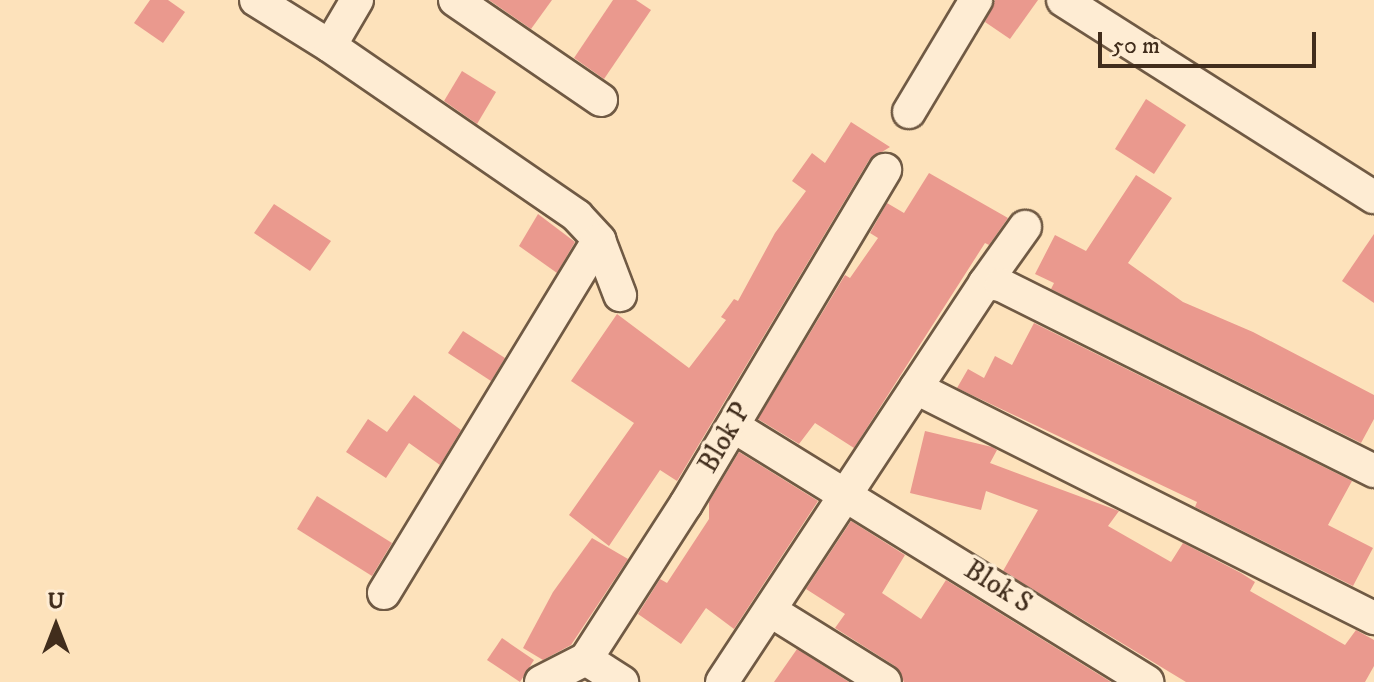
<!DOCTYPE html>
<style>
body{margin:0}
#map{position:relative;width:1374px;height:682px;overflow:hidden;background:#fde2bb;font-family:"IM FELL DW Pica",serif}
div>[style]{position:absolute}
.building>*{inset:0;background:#ea998e}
.roads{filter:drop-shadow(2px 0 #705a44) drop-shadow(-2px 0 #705a44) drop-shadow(0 2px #705a44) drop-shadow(0 -2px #705a44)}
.minor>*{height:32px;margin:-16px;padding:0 16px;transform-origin:16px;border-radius:16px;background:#feecd3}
span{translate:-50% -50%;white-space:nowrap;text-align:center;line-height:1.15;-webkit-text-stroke:7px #feecd3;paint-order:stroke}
.street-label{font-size:28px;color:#412d1c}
.north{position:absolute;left:16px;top:586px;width:80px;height:80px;-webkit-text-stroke:6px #feecd3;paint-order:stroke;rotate:0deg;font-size:22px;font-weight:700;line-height:32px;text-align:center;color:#412d1c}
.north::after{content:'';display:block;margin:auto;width:28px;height:36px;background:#412d1c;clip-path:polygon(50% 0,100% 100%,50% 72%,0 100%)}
.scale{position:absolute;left:1098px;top:32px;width:218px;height:36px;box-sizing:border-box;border:4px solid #412d1c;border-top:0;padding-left:10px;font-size:24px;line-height:28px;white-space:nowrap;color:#412d1c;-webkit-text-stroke:6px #feecd3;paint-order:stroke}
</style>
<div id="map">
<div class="building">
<i style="clip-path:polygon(150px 0,168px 0,185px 12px,163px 43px,134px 23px)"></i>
<i style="clip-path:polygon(489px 0,552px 0,531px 29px)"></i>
<i style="clip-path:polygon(613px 0,636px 0,651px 10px,604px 79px,574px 58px)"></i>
<i style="clip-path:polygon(995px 0,1038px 0,1010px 39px,985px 22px)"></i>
<i style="clip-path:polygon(462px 71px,496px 92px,477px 124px,444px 101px)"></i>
<i style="clip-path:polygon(1146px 99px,1186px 125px,1154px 174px,1115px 149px)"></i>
<i style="clip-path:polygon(851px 122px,890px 147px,869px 160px,677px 481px,660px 470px,609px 546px,569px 515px,634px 423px,571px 381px,617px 314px,689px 368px,726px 320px,721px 317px,734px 299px,738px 301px,775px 233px,806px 191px,792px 181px,812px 153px,825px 163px)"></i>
<i style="clip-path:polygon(929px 173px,1008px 218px,989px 245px,985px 243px,854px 448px,815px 423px,799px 444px,758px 419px,845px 275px,850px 278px,878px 238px,870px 233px,887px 203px,904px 213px)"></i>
<i style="clip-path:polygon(1136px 175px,1172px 198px,1128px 263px,1183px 302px,1253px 332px,1374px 395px,1374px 419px,1361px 443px,1051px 289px,1054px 283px,1035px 274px,1055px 235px,1086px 251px)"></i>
<i style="clip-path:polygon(274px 204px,331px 241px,310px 271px,254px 233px)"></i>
<i style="clip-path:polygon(538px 214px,575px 242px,557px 273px,519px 246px)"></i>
<i style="clip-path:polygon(1374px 234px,1374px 303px,1342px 281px)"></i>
<i style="clip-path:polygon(1034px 323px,1352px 481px,1328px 525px,1373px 548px,1353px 586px,1195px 507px,1197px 502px,957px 388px,968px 369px,984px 378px,995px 356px,1012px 365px)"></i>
<i style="clip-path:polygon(463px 331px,505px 358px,491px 381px,448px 353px)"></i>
<i style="clip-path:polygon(414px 395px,461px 430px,440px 465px,409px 443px,386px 478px,346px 452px,368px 419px,387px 432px)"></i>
<i style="clip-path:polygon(925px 431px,992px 447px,997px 450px,990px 463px,1119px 511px,1108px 526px,1171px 562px,1183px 543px,1241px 573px,1255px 582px,1250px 591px,1345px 645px,1356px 630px,1374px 640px,1374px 666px,1365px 682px,1186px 682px,1003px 571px,1038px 510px,986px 491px,981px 510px,910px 493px)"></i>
<i style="clip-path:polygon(739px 452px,818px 501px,734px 629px,706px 608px,681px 644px,638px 614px,660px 579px,667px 583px,709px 519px,709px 502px)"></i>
<i style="clip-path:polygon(317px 496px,392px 543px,372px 576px,297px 529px)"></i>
<i style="clip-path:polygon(851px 521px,905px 555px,882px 593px,921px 619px,946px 580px,1111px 682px,904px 682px,895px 666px,835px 628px,845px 614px,806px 589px)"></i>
<i style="clip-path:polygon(592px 538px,628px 559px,571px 645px,543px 660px,523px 648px,553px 592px)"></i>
<i style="clip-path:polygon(502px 638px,534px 660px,520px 682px,487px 660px)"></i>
<i style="clip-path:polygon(797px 649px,849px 682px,774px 682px)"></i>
</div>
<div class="roads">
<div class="minor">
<i style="left:256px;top:0;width:87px;rotate:31.9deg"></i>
<i style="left:357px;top:0;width:53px;rotate:120.4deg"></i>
<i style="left:330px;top:46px;width:300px;rotate:34.5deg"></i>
<i style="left:577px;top:216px;width:33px;rotate:47deg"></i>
<i style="left:599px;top:240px;width:59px;rotate:69.1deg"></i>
<i style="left:455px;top:0;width:177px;rotate:34.4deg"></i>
<i style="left:1063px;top:0;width:368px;rotate:32.4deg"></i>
<i style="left:909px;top:112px;width:131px;rotate:-59.1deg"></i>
<i style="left:985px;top:283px;width:69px;rotate:-54.5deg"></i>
<i style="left:916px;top:388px;width:513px;rotate:26.67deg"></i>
<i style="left:733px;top:426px;width:487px;rotate:31.7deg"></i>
<i style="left:384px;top:593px;width:413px;rotate:-58.7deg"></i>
<i style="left:771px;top:611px;width:134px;rotate:31.9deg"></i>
<i style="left:586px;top:659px;width:43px;rotate:32.6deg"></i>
<i style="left:541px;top:682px;width:51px;rotate:-27.1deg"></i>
<i style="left:586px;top:659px;width:184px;rotate:-57.2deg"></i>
<i style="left:686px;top:504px;width:389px;rotate:-59.2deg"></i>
<i style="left:722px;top:682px;width:478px;rotate:-56.6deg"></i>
<i style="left:985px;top:283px;width:16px;rotate:7deg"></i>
<i style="left:1001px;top:285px;width:417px;rotate:26.5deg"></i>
</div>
</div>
<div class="street-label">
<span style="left:725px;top:438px;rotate:-60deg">Blok P</span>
<span style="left:998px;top:587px;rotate:32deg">Blok S</span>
</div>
<div class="north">U</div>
<div class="scale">50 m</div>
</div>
